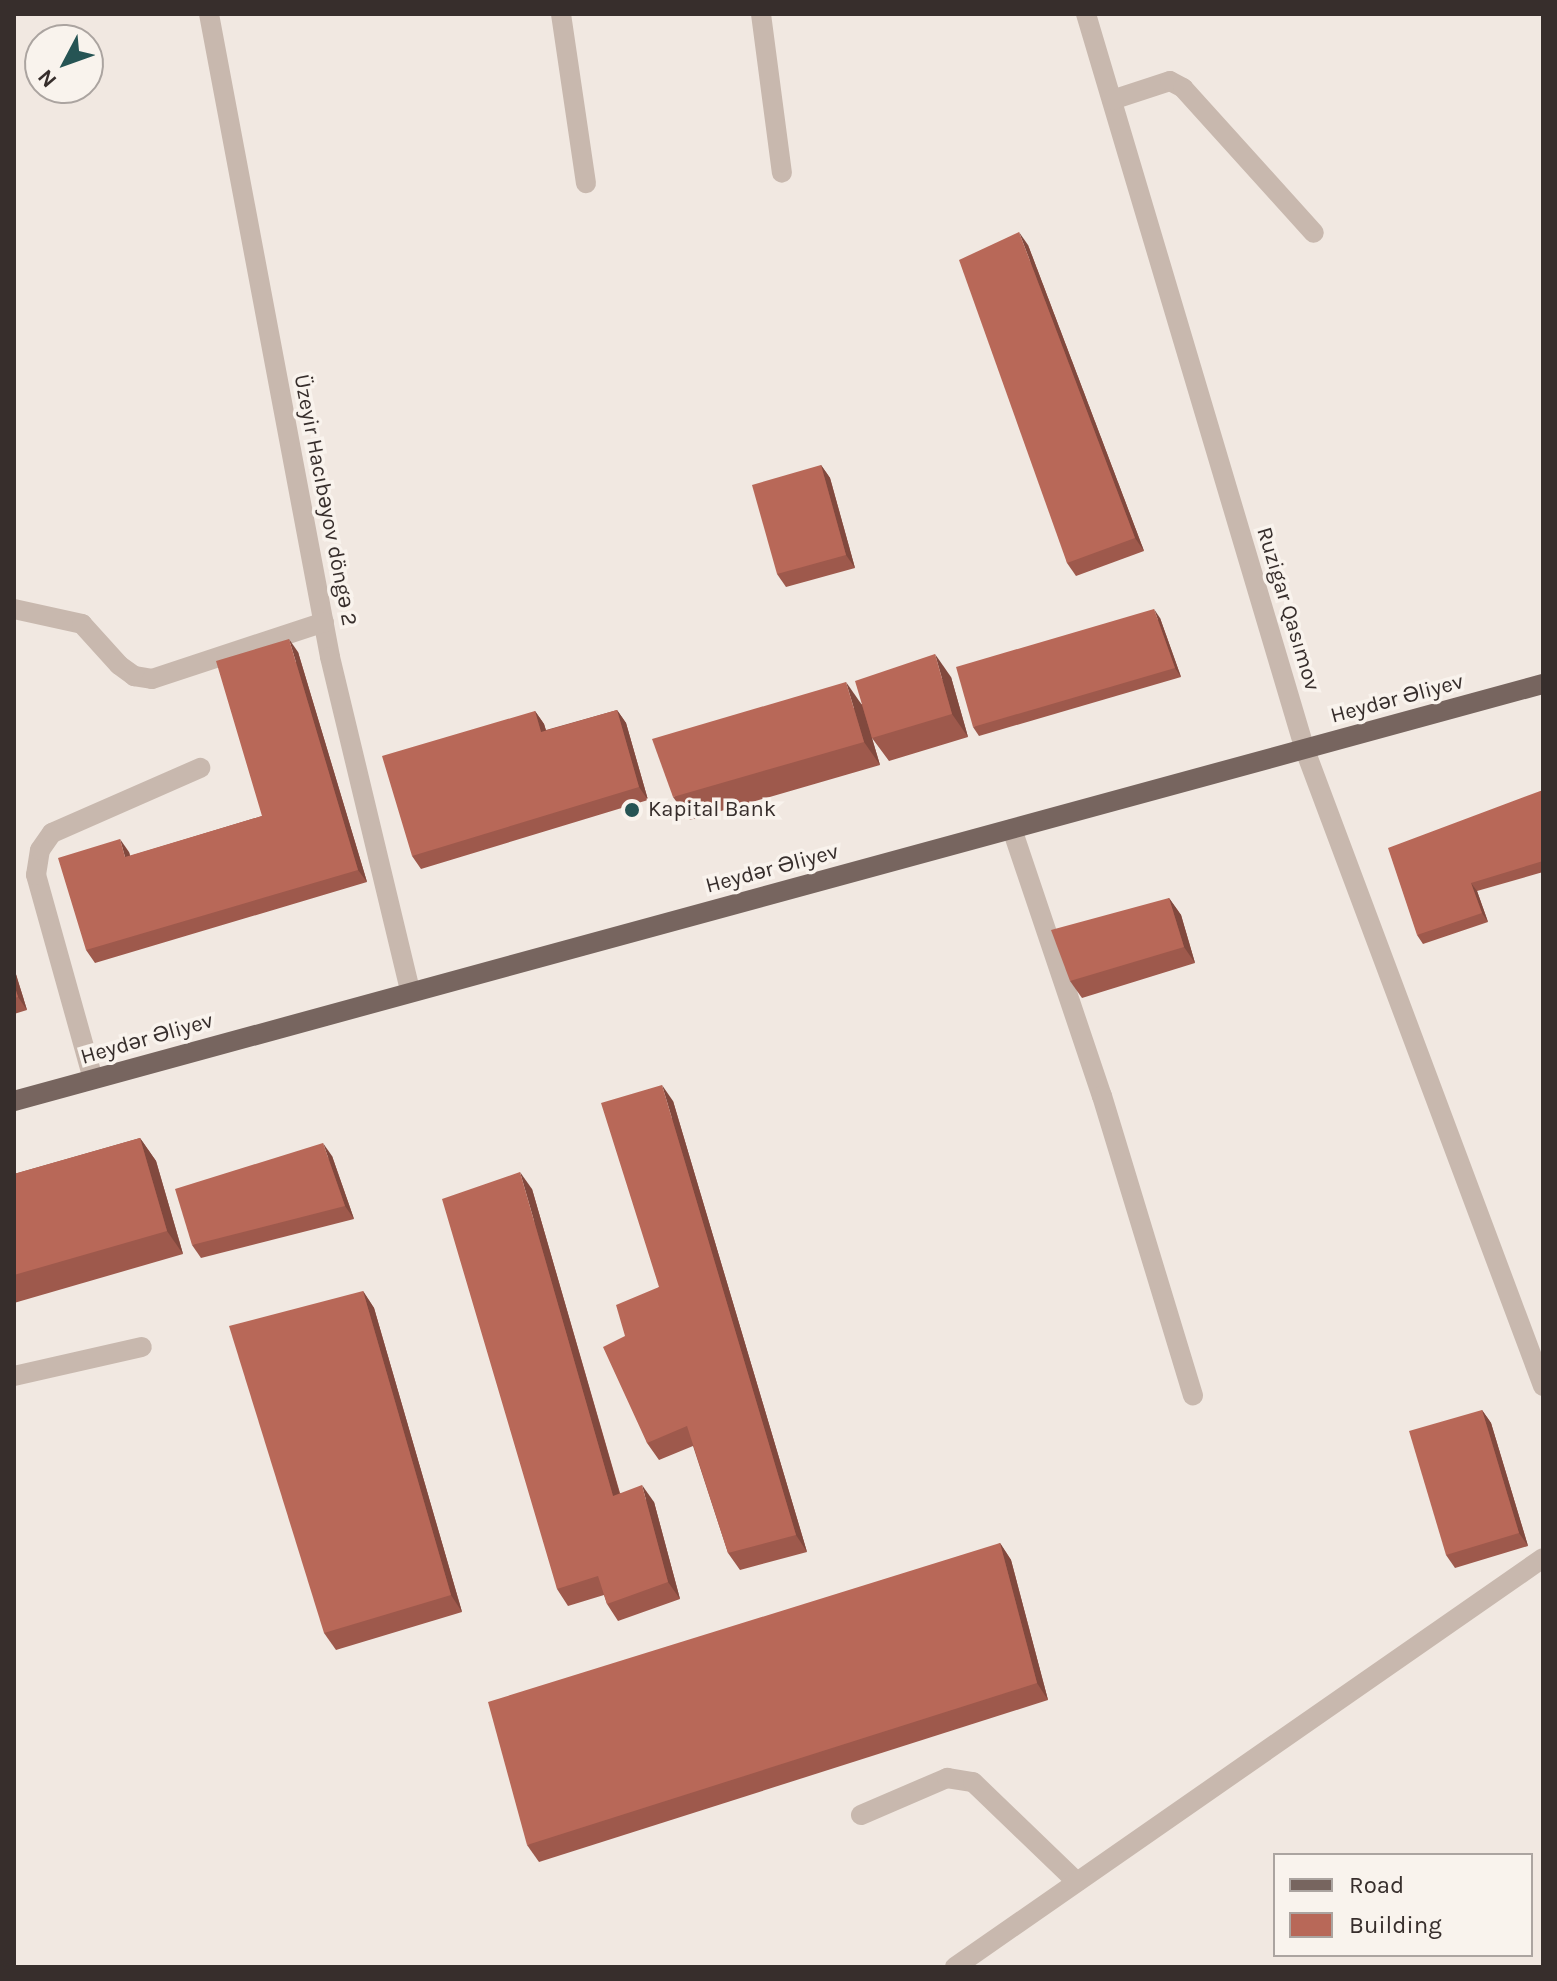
<!DOCTYPE html>
<meta charset="utf-8">
<style>
body{margin:0}
#map{position:relative;width:1557px;height:1981px;overflow:hidden;background:#f1e8e1;font-family:Karla,sans-serif}
div>[style]{position:absolute}
.minor>*{height:20px;margin:-10px;padding:0 10px;transform-origin:10px;border-radius:10px;background:#c8b8ae}
.major>*{height:20px;margin:-10px;padding:0 10px;transform-origin:10px;border-radius:10px;background:#77655f}
.wall>*{inset:0;background:#9e594c}
.shaded-wall>*{inset:0;background:#81493e}
.building>*{inset:0;background:#b86858}
.dots>*{width:22px;height:22px;translate:-50% -50%;box-sizing:border-box;border:4px solid #f9f3ed;border-radius:50%}
span{translate:-50% -50%;white-space:nowrap;text-align:center;line-height:1.15;-webkit-text-stroke:7px #f9f3ed;paint-order:stroke}
.street-label{font-size:22px;color:#372e2c}
.poi-label{font-size:22px;color:#372e2c}
.left{translate:0 -50%;text-align:left}
.frame{position:absolute;inset:0;border:16px solid #372e2c;pointer-events:none}
.legend{position:absolute;left:1273px;top:1853px;width:260px;height:104px;box-sizing:border-box;background:#f9f3ed;border:2px solid #aba4a0;margin:0;padding:10px 14px;list-style:none;font-size:24px;color:#372e2c}
.legend li{display:flex;align-items:center;gap:16px;height:40px}
.legend b{width:40px;border:2px solid #aba4a0}
.north{position:absolute;left:24px;top:24px;width:80px;height:80px;box-sizing:border-box;background:#f9f3ed;border:2px solid #aba4a0;border-radius:50%;rotate:229deg;font-size:22px;font-weight:700;line-height:32px;text-align:center;color:#372e2c}
.north::after{content:'';display:block;margin:auto;width:28px;height:36px;background:#265454;clip-path:polygon(50% 0,100% 100%,50% 72%,0 100%)}
</style>
<div id="map">
<div class="minor">
<i style="left:209px;top:14px;width:654px;rotate:79.34deg"></i>
<i style="left:330px;top:657px;width:343px;rotate:76.5deg"></i>
<i style="left:561px;top:14px;width:171px;rotate:81.6deg"></i>
<i style="left:761px;top:14px;width:160px;rotate:82.5deg"></i>
<i style="left:1086px;top:14px;width:768px;rotate:73.43deg"></i>
<i style="left:1305px;top:750px;width:679px;rotate:69.48deg"></i>
<i style="left:1112px;top:100px;width:61px;rotate:-18.1deg"></i>
<i style="left:1170px;top:81px;width:15px;rotate:28deg"></i>
<i style="left:1183px;top:88px;width:195px;rotate:47.9deg"></i>
<i style="left:14px;top:609px;width:70px;rotate:12.4deg"></i>
<i style="left:82px;top:624px;width:55px;rotate:47.9deg"></i>
<i style="left:119px;top:665px;width:19px;rotate:36deg"></i>
<i style="left:134px;top:676px;width:18px;rotate:9deg"></i>
<i style="left:152px;top:679px;width:181px;rotate:-18.3deg"></i>
<i style="left:1012px;top:829px;width:282px;rotate:71.4deg"></i>
<i style="left:1102px;top:1096px;width:313px;rotate:73.1deg"></i>
<i style="left:93px;top:1079px;width:212px;rotate:-105.6deg"></i>
<i style="left:36px;top:875px;width:25px;rotate:-81deg"></i>
<i style="left:40px;top:850px;width:21px;rotate:-55deg"></i>
<i style="left:52px;top:833px;width:162px;rotate:-23.7deg"></i>
<i style="left:14px;top:1376px;width:131px;rotate:-12.8deg"></i>
<i style="left:861px;top:1815px;width:94px;rotate:-23.3deg"></i>
<i style="left:947px;top:1778px;width:26px;rotate:9deg"></i>
<i style="left:973px;top:1782px;width:144px;rotate:43.9deg"></i>
<i style="left:955px;top:1967px;width:716px;rotate:-34.82deg"></i>
</div>
<div class="major">
<i style="left:14px;top:1101px;width:1585px;rotate:-15.26deg"></i>
</div>
<div class="wall">
<i style="clip-path:polygon(1028px 245px,1144px 551px,1076px 576px,1067px 563px)"></i>
<i style="clip-path:polygon(821px 465px,830px 478px,855px 568px,786px 587px,777px 574px)"></i>
<i style="clip-path:polygon(1160px 618px,1181px 677px,979px 736px,973px 727px)"></i>
<i style="clip-path:polygon(298px 652px,367px 882px,95px 963px,86px 950px,129px 852px,130px 856px,262px 816px)"></i>
<i style="clip-path:polygon(951px 677px,968px 737px,889px 761px,872px 738px,869px 728px,880px 765px,690px 820px,673px 797px,862px 704px)"></i>
<i style="clip-path:polygon(617px 710px,626px 723px,648px 800px,421px 869px,412px 856px,535px 711px,544px 724px,546px 730px)"></i>
<i style="clip-path:polygon(1543px 790px,1543px 872px,1477px 891px,1488px 922px,1423px 944px,1417px 935px)"></i>
<i style="clip-path:polygon(1169px 898px,1181px 915px,1195px 963px,1082px 998px,1070px 981px)"></i>
<i style="clip-path:polygon(14px 968px,27px 1010px,14px 1014px)"></i>
<i style="clip-path:polygon(673px 1101px,807px 1552px,740px 1570px,728px 1553px,693px 1446px,659px 1460px,647px 1443px,625px 1336px,659px 1287px)"></i>
<i style="clip-path:polygon(140px 1138px,156px 1161px,183px 1254px,14px 1303px,14px 1174px)"></i>
<i style="clip-path:polygon(332px 1156px,354px 1219px,201px 1258px,192px 1245px)"></i>
<i style="clip-path:polygon(532px 1189px,620px 1493px,654px 1502px,680px 1599px,618px 1621px,607px 1604px,604px 1595px,568px 1606px,557px 1589px)"></i>
<i style="clip-path:polygon(363px 1291px,374px 1308px,462px 1612px,336px 1650px,324px 1633px)"></i>
<i style="clip-path:polygon(1482px 1410px,1491px 1423px,1528px 1546px,1455px 1568px,1446px 1555px)"></i>
<i style="clip-path:polygon(1000px 1543px,1011px 1560px,1048px 1700px,539px 1862px,527px 1845px)"></i>
</div>
<div class="shaded-wall">
<i style="clip-path:polygon(1019px 232px,1028px 245px,1144px 551px,1135px 538px)"></i>
<i style="clip-path:polygon(821px 465px,830px 478px,855px 568px,846px 555px)"></i>
<i style="clip-path:polygon(1154px 609px,1160px 618px,1181px 677px,1175px 668px)"></i>
<i style="clip-path:polygon(289px 639px,298px 652px,367px 882px,358px 870px)"></i>
<i style="clip-path:polygon(935px 654px,951px 677px,968px 737px,952px 714px)"></i>
<i style="clip-path:polygon(846px 682px,862px 705px,880px 765px,864px 742px)"></i>
<i style="clip-path:polygon(617px 710px,626px 723px,648px 800px,639px 787px)"></i>
<i style="clip-path:polygon(535px 711px,544px 724px,550px 745px,541px 732px)"></i>
<i style="clip-path:polygon(120px 839px,129px 852px,134px 870px,125px 857px)"></i>
<i style="clip-path:polygon(1471px 883px,1477px 891px,1488px 922px,1482px 913px)"></i>
<i style="clip-path:polygon(1169px 898px,1181px 915px,1195px 963px,1184px 947px)"></i>
<i style="clip-path:polygon(14px 968px,27px 1010px,18px 997px,14px 984px)"></i>
<i style="clip-path:polygon(662px 1085px,673px 1101px,807px 1552px,796px 1535px)"></i>
<i style="clip-path:polygon(140px 1138px,156px 1161px,183px 1254px,167px 1231px)"></i>
<i style="clip-path:polygon(323px 1143px,332px 1156px,354px 1219px,345px 1206px)"></i>
<i style="clip-path:polygon(520px 1172px,532px 1189px,625px 1512px,613px 1496px)"></i>
<i style="clip-path:polygon(363px 1291px,374px 1308px,462px 1612px,451px 1595px)"></i>
<i style="clip-path:polygon(1482px 1410px,1491px 1423px,1528px 1546px,1519px 1533px)"></i>
<i style="clip-path:polygon(642px 1485px,654px 1502px,680px 1599px,668px 1582px)"></i>
<i style="clip-path:polygon(1000px 1543px,1011px 1560px,1048px 1700px,1037px 1683px)"></i>
</div>
<div class="building">
<i style="clip-path:polygon(1019px 232px,1135px 538px,1067px 563px,959px 260px)"></i>
<i style="clip-path:polygon(821px 465px,846px 555px,777px 574px,752px 485px)"></i>
<i style="clip-path:polygon(1154px 609px,1175px 668px,973px 727px,956px 667px)"></i>
<i style="clip-path:polygon(289px 639px,358px 870px,86px 950px,58px 858px,120px 839px,125px 857px,262px 816px,216px 661px)"></i>
<i style="clip-path:polygon(935px 654px,952px 714px,872px 738px,855px 681px)"></i>
<i style="clip-path:polygon(846px 682px,864px 742px,673px 797px,652px 739px)"></i>
<i style="clip-path:polygon(617px 710px,639px 787px,412px 856px,382px 756px,535px 711px,541px 732px)"></i>
<i style="clip-path:polygon(1543px 790px,1543px 861px,1471px 883px,1482px 913px,1417px 935px,1388px 848px)"></i>
<i style="clip-path:polygon(1169px 898px,1184px 947px,1070px 981px,1051px 930px)"></i>
<i style="clip-path:polygon(14px 984px,18px 997px,14px 998px)"></i>
<i style="clip-path:polygon(662px 1085px,796px 1535px,728px 1553px,687px 1426px,647px 1443px,603px 1347px,625px 1336px,616px 1305px,659px 1287px,601px 1103px)"></i>
<i style="clip-path:polygon(140px 1138px,167px 1231px,14px 1275px,14px 1174px)"></i>
<i style="clip-path:polygon(323px 1143px,345px 1206px,192px 1245px,175px 1189px)"></i>
<i style="clip-path:polygon(520px 1172px,613px 1496px,642px 1485px,668px 1582px,607px 1604px,598px 1576px,557px 1589px,442px 1199px)"></i>
<i style="clip-path:polygon(363px 1291px,451px 1595px,324px 1633px,229px 1326px)"></i>
<i style="clip-path:polygon(1482px 1410px,1519px 1533px,1446px 1555px,1409px 1431px)"></i>
<i style="clip-path:polygon(1000px 1543px,1037px 1683px,527px 1845px,488px 1702px)"></i>
</div>
<div class="dots">
<i style="left:632px;top:810px;background:#265454"></i>
</div>
<div class="street-label">
<span style="left:325px;top:500px;rotate:79deg">Üzeyir Hacıbəyov döngə 2</span>
<span style="left:1288px;top:609px;rotate:73deg">Ruzigar Qasımov</span>
<span style="left:1397px;top:699px;rotate:-15deg">Heydər Əliyev</span>
<span style="left:772px;top:869px;rotate:-15deg">Heydər Əliyev</span>
<span style="left:147px;top:1039px;rotate:-16deg">Heydər Əliyev</span>
</div>
<div class="poi-label">
<span class="left" style="left:648px;top:810px">Kapital Bank</span>
</div>
<div class="frame"></div>
<ul class="legend">
<li><b style="height:10px;background:#77655f"></b>Road</li>
<li><b style="height:22px;background:#b86858"></b>Building</li>
</ul>
<div class="north">N</div>
</div>
